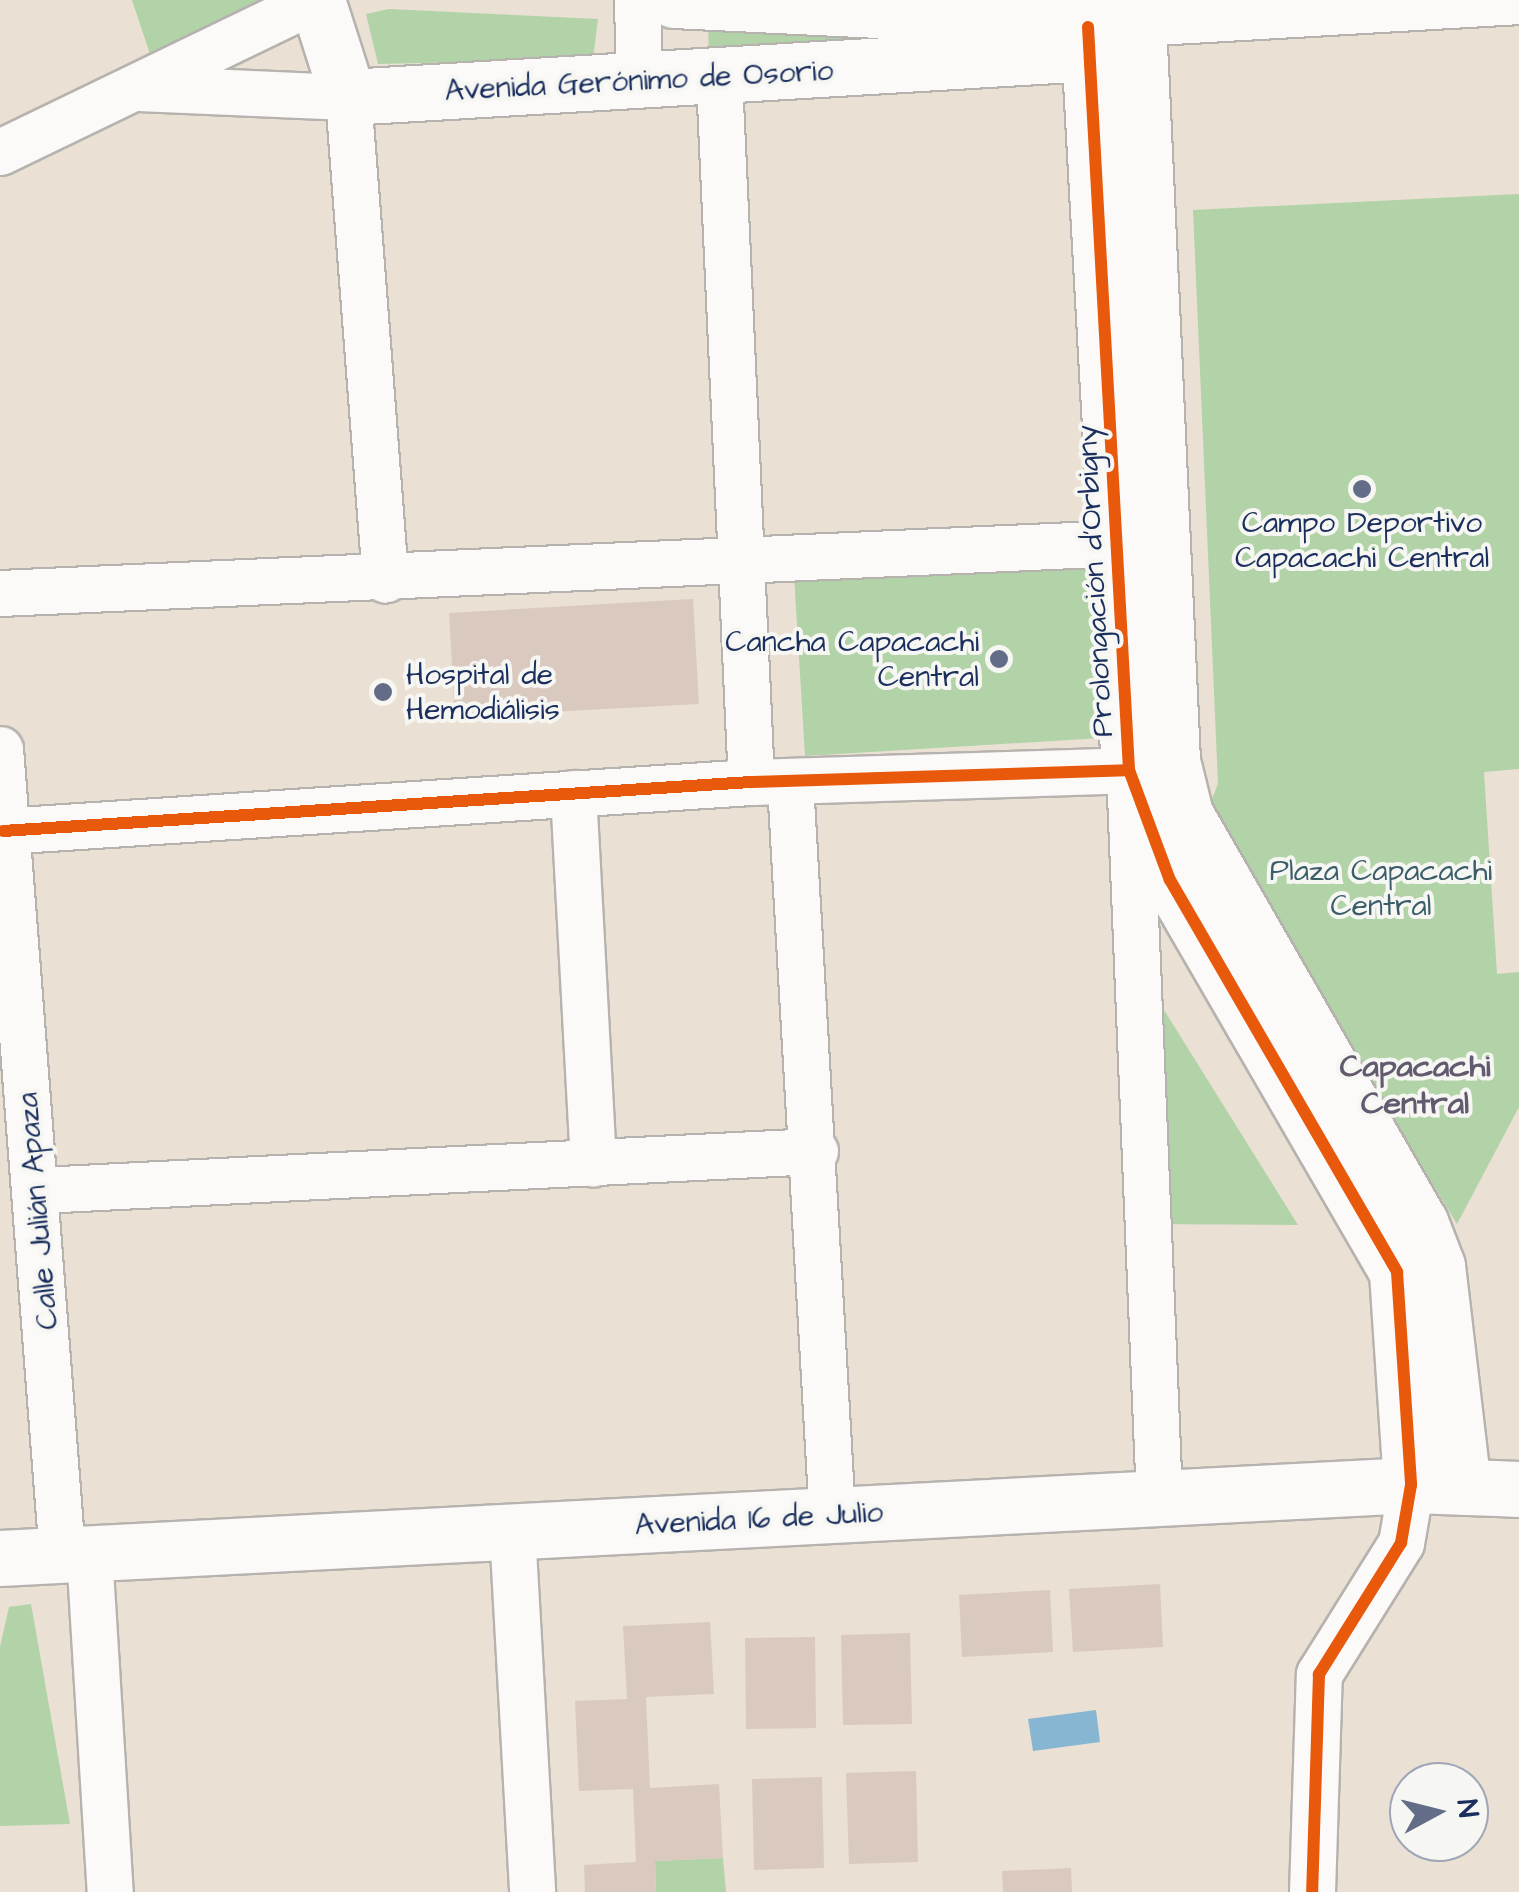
<!DOCTYPE html>
<meta charset="utf-8">
<style>
body{margin:0}
#map{position:relative;width:1519px;height:1892px;overflow:hidden;background:#eae0d3;font-family:"Architects Daughter",sans-serif}
div>[style]{position:absolute}
.green>*{inset:0;background:#b1d3a7}
.water>*{inset:0;background:#87b6d2}
.building>*{inset:0;background:#dac9be}
.roads{filter:drop-shadow(2px 0 #b6b2ae) drop-shadow(-2px 0 #b6b2ae) drop-shadow(0 2px #b6b2ae) drop-shadow(0 -2px #b6b2ae)}
.street>*{height:45px;margin:-22.5px;padding:0 22.5px;transform-origin:22.5px;border-radius:22.5px;background:#fcfaf8}
.secondary>*{height:55px;margin:-27.5px;padding:0 27.5px;transform-origin:27.5px;border-radius:27.5px;background:#fcfaf8}
.cycleway>*{height:12px;margin:-6px;padding:0 6px;transform-origin:6px;border-radius:6px;background:#e8590c}
.dots>*{width:28px;height:28px;translate:-50% -50%;box-sizing:border-box;border:5px solid #f6f6f2;border-radius:50%}
span{translate:-50% -50%;white-space:nowrap;text-align:center;line-height:1.15;-webkit-text-stroke:8px #f6f6f2;paint-order:stroke}
.street-label{font-size:30px;color:#1b2f5e}
.poi-label{font-size:30px;color:#1b2f5e}
.right{translate:-100% -50%;text-align:right}
.left{translate:0 -50%;text-align:left}
.park-label{font-size:30px;color:#3a5d69}
.neighbourhood-label{font-size:32px;color:#635a6f;font-weight:700}
.north{position:absolute;left:1389px;top:1762px;width:100px;height:100px;box-sizing:border-box;background:#f6f6f2;border:2px solid #9ea6b7;border-radius:50%;rotate:83deg;font-size:28px;font-weight:700;line-height:40px;text-align:center;color:#1b2f5e}
.north::after{content:'';display:block;margin:auto;width:35px;height:45px;background:#636d87;clip-path:polygon(50% 0,100% 100%,50% 72%,0 100%)}
</style>
<div id="map">
<div class="green">
<i style="clip-path:polygon(132px 0,277px 0,150px 54px)"></i>
<i style="clip-path:polygon(389px 9px,598px 19px,593px 59px,378px 64px,366px 14px)"></i>
<i style="clip-path:polygon(708px 22px,950px 40px,709px 59px)"></i>
<i style="clip-path:polygon(1519px 194px,1519px 769px,1484px 772px,1497px 974px,1519px 972px,1519px 1107px,1457px 1224px,1207px 811px,1218px 784px,1193px 210px)"></i>
<i style="clip-path:polygon(1091px 558px,1102px 738px,805px 756px,794px 575px)"></i>
<i style="clip-path:polygon(1126px 949px,1298px 1225px,1135px 1224px)"></i>
<i style="clip-path:polygon(31px 1604px,70px 1824px,0 1826px,0 1647px,9px 1607px)"></i>
<i style="clip-path:polygon(723px 1858px,726px 1892px,656px 1892px,655px 1861px)"></i>
</div>
<div class="water">
<i style="clip-path:polygon(1096px 1710px,1100px 1742px,1033px 1751px,1028px 1719px)"></i>
</div>
<div class="building">
<i style="clip-path:polygon(693px 599px,699px 704px,455px 717px,449px 613px)"></i>
<i style="clip-path:polygon(1160px 1584px,1163px 1647px,1073px 1652px,1069px 1589px)"></i>
<i style="clip-path:polygon(1050px 1590px,1053px 1652px,962px 1657px,959px 1595px)"></i>
<i style="clip-path:polygon(710px 1622px,714px 1694px,646px 1697px,650px 1788px,719px 1784px,723px 1858px,655px 1861px,656px 1892px,585px 1892px,584px 1865px,636px 1862px,633px 1789px,579px 1791px,575px 1701px,627px 1699px,623px 1626px)"></i>
<i style="clip-path:polygon(910px 1633px,912px 1724px,843px 1725px,841px 1635px)"></i>
<i style="clip-path:polygon(815px 1637px,816px 1728px,746px 1729px,745px 1638px)"></i>
<i style="clip-path:polygon(916px 1771px,918px 1862px,849px 1864px,846px 1773px)"></i>
<i style="clip-path:polygon(822px 1777px,824px 1868px,754px 1870px,752px 1779px)"></i>
<i style="clip-path:polygon(1071px 1868px,1072px 1892px,1003px 1892px,1002px 1871px)"></i>
</div>
<div class="roads">
<div class="street">
<i style="left:637px;top:0;width:82px;rotate:88.6deg"></i>
<i style="left:1138px;top:23px;width:382px;rotate:-3.3deg"></i>
<i style="left:719px;top:80px;width:703px;rotate:87.39deg"></i>
<i style="left:138px;top:88px;width:210px;rotate:2.5deg"></i>
<i style="left:348px;top:97px;width:484px;rotate:85.6deg"></i>
<i style="left:0;top:152px;width:350px;rotate:-25.8deg"></i>
<i style="left:0;top:593px;width:1121px;rotate:-2.56deg"></i>
<i style="left:0;top:749px;width:808px;rotate:85.6deg"></i>
<i style="left:790px;top:783px;width:733px;rotate:86.72deg"></i>
<i style="left:573px;top:793px;width:371px;rotate:86.9deg"></i>
<i style="left:3px;top:831px;width:750px;rotate:-3.75deg"></i>
<i style="left:751px;top:782px;width:378px;rotate:-1.8deg"></i>
<i style="left:1129px;top:770px;width:729px;rotate:87.64deg"></i>
<i style="left:40px;top:1190px;width:776px;rotate:-2.88deg"></i>
<i style="left:512px;top:1531px;width:362px;rotate:86.8deg"></i>
<i style="left:89px;top:1553px;width:340px;rotate:86.5deg"></i>
<i style="left:1312px;top:1892px;width:218px;rotate:-88.2deg"></i>
<i style="left:1319px;top:1674px;width:155px;rotate:-58deg"></i>
<i style="left:1401px;top:1543px;width:59px;rotate:-80.2deg"></i>
</div>
<div class="secondary">
<i style="left:317px;top:0;width:102px;rotate:72.3deg"></i>
<i style="left:348px;top:97px;width:724px;rotate:-3.4deg"></i>
<i style="left:674px;top:0;width:465px;rotate:2.8deg"></i>
<i style="left:1138px;top:23px;width:739px;rotate:87.36deg"></i>
<i style="left:1172px;top:761px;width:55px;rotate:76.2deg"></i>
<i style="left:1185px;top:814px;width:471px;rotate:60.1deg"></i>
<i style="left:1420px;top:1222px;width:47px;rotate:68.9deg"></i>
<i style="left:1437px;top:1266px;width:222px;rotate:83.3deg"></i>
<i style="left:1088px;top:27px;width:744px;rotate:86.84deg"></i>
<i style="left:1129px;top:770px;width:117px;rotate:69.6deg"></i>
<i style="left:1170px;top:880px;width:453px;rotate:59.9deg"></i>
<i style="left:1397px;top:1272px;width:213px;rotate:86.2deg"></i>
<i style="left:0;top:1558px;width:1413px;rotate:-2.96deg"></i>
<i style="left:1411px;top:1485px;width:108px;rotate:2.1deg"></i>
</div>
</div>
<div class="cycleway">
<i style="left:1088px;top:27px;width:744px;rotate:86.84deg"></i>
<i style="left:1129px;top:770px;width:117px;rotate:69.6deg"></i>
<i style="left:1170px;top:880px;width:453px;rotate:59.9deg"></i>
<i style="left:1397px;top:1272px;width:213px;rotate:86.2deg"></i>
<i style="left:1411px;top:1485px;width:59px;rotate:99.8deg"></i>
<i style="left:1401px;top:1543px;width:155px;rotate:122deg"></i>
<i style="left:1319px;top:1674px;width:218px;rotate:91.8deg"></i>
<i style="left:3px;top:831px;width:750px;rotate:-3.75deg"></i>
<i style="left:751px;top:782px;width:378px;rotate:-1.8deg"></i>
</div>
<div class="dots">
<i style="left:1362px;top:489px;background:#636d87"></i>
<i style="left:999px;top:659px;background:#636d87"></i>
<i style="left:383px;top:692px;background:#636d87"></i>
</div>
<div class="street-label">
<span style="left:639px;top:81px;rotate:-3deg">Avenida Gerónimo de Osorio</span>
<span style="left:1095px;top:581px;rotate:-93deg">Prolongación d'Orbigny</span>
<span style="left:38px;top:1211px;rotate:-95deg">Calle Julián Apaza</span>
<span style="left:759px;top:1519px;rotate:-3deg">Avenida 16 de Julio</span>
</div>
<div class="poi-label">
<span style="left:1362px;top:540px">Campo Deportivo<br>Capacachi Central</span>
<span class="right" style="left:979px;top:659px">Cancha Capacachi<br>Central</span>
<span class="left" style="left:406px;top:692px">Hospital de<br>Hemodiálisis</span>
</div>
<div class="park-label">
<span style="left:1381px;top:888px">Plaza Capacachi<br>Central</span>
</div>
<div class="neighbourhood-label">
<span style="left:1415px;top:1086px">Capacachi<br>Central</span>
</div>
<div class="north">N</div>
</div>
